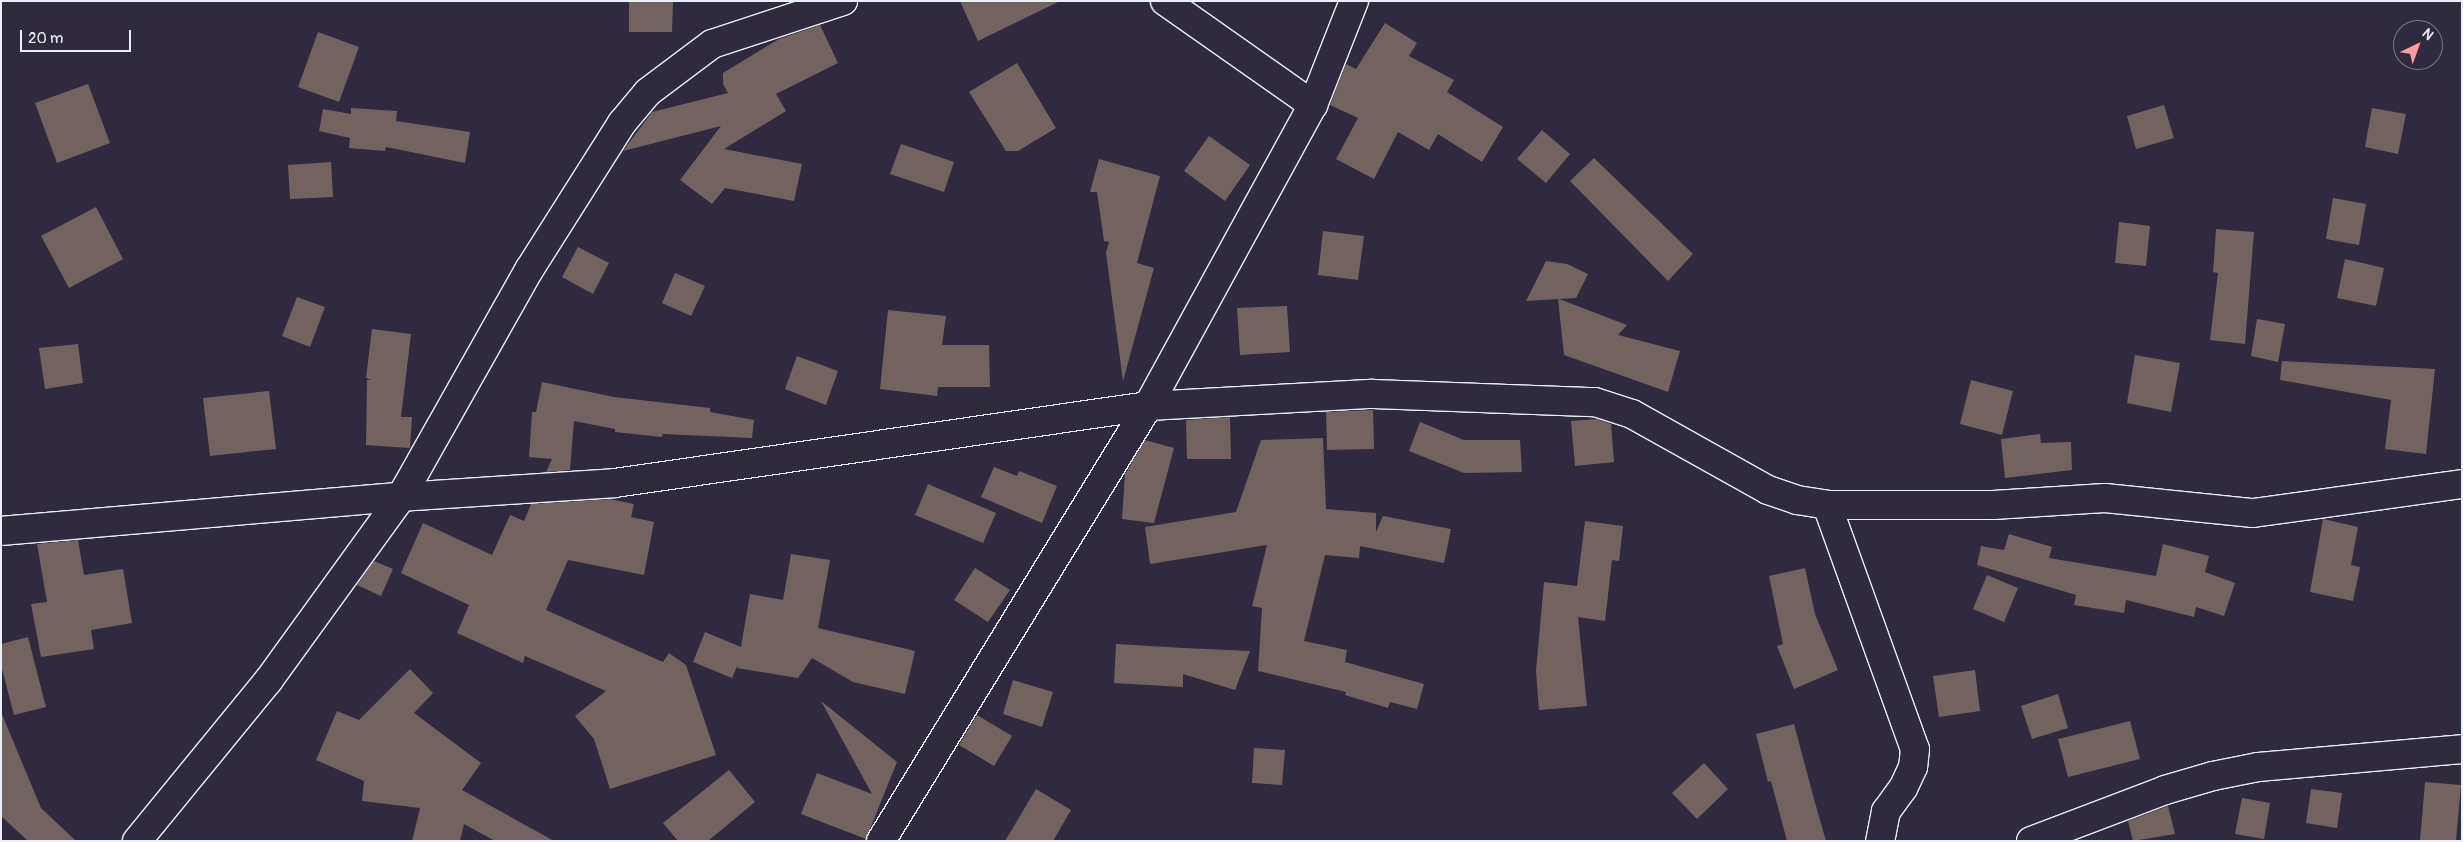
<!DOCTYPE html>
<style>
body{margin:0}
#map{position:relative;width:2463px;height:842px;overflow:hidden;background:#2f2a3d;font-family:Pangolin,sans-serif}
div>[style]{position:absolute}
.building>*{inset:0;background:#736360}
.roads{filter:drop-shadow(1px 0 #e8f1f8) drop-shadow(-1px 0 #e8f1f8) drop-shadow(0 1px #e8f1f8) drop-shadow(0 -1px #e8f1f8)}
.minor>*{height:28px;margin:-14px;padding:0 14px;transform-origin:14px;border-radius:14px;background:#2f2a3d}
span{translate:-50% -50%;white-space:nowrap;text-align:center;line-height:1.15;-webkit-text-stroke:4px #2f2a3d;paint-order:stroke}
.frame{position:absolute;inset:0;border:2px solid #e8f1f8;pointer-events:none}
.north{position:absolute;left:2393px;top:20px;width:50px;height:50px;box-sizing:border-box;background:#2f2a3d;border:1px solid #797a88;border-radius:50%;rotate:42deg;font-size:14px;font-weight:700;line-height:20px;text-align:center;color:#e8f1f8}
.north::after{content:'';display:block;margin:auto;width:18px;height:22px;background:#ff9aa2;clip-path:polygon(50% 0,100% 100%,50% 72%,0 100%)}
.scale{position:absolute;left:20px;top:30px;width:111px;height:22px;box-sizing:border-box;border:2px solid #e8f1f8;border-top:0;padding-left:6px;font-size:15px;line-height:18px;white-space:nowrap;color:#e8f1f8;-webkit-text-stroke:4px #2f2a3d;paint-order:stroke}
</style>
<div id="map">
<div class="building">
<i style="clip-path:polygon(629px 1px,673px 1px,672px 32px,629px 32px)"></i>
<i style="clip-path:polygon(960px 1px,1060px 1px,978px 41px)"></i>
<i style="clip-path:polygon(1385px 23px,1417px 43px,1409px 56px,1454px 80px,1447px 92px,1503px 127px,1482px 162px,1438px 134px,1429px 150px,1398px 132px,1374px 179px,1336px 159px,1358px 118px,1330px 105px,1346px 64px,1356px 69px)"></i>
<i style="clip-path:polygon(820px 25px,838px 63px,776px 94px,786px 111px,724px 149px,802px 164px,794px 201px,725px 188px,712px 204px,680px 180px,721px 126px,623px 151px,652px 112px,728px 93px,723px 84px,723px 73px,779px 39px)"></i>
<i style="clip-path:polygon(318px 32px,359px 47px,339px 102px,298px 87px)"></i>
<i style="clip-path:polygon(1017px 63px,1056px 128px,1018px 151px,1006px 151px,969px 92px)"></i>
<i style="clip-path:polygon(88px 84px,110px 143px,57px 163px,35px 103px)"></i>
<i style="clip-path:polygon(2164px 105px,2174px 138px,2136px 149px,2127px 116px)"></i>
<i style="clip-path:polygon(351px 108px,397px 111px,396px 121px,470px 132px,465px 163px,386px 147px,385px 151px,349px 148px,350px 138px,319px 131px,323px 109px,351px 114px)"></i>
<i style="clip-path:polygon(2372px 108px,2406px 114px,2398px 154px,2365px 147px)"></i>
<i style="clip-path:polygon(1542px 130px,1570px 154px,1546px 183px,1517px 159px)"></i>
<i style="clip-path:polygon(1209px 136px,1250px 165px,1225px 201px,1184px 171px)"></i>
<i style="clip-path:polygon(901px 144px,954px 162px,944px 192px,890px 174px)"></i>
<i style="clip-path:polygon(1594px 158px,1693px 254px,1668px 281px,1570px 181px)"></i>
<i style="clip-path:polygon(1099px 159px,1160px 176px,1137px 263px,1154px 268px,1123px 381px,1106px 253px,1109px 242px,1104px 241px,1097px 192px,1090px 192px)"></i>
<i style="clip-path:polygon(331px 162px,333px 197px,290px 199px,288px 165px)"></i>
<i style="clip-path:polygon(2333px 198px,2366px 204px,2359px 245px,2326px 239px)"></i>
<i style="clip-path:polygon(96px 207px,123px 259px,69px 288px,41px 236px)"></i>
<i style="clip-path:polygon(2119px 222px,2150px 226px,2146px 266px,2115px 263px)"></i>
<i style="clip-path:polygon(2216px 229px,2254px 232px,2245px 344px,2210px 340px,2218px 273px,2213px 272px)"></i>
<i style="clip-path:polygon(1323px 231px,1364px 236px,1358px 280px,1318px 275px)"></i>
<i style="clip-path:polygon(578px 247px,609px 263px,593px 294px,562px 277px)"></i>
<i style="clip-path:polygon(2345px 259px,2384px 268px,2376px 306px,2337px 298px)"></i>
<i style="clip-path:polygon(1546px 261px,1567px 264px,1588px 274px,1576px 298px,1559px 299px,1627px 325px,1618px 335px,1680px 351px,1668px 392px,1564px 355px,1558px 299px,1526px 301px)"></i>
<i style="clip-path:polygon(675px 273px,705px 286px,691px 316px,662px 303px)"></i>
<i style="clip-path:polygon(297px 297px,325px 307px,310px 347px,282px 336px)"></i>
<i style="clip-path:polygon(1287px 306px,1290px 352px,1240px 355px,1237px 308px)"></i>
<i style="clip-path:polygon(888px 310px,946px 316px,942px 345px,989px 345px,990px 387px,938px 387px,937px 396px,880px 389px)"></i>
<i style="clip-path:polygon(2257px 319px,2285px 324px,2278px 362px,2251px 356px)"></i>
<i style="clip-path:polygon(372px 329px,411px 334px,401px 417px,412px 417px,410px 448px,366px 445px,367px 380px,371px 380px,366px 378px)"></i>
<i style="clip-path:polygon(78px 344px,83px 383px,45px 389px,39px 348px)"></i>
<i style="clip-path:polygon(2135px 355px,2180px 363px,2171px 412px,2127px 403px)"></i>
<i style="clip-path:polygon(797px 356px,838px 371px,826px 405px,785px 389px)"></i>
<i style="clip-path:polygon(2282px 361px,2435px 369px,2426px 454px,2385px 449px,2391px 400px,2280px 380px)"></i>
<i style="clip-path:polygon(1971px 380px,2013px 391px,2002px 435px,1960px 424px)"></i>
<i style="clip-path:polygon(542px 382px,614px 397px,710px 408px,710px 412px,754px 420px,752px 438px,663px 434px,662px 437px,615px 432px,615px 429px,574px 421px,570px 470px,546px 472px,552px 459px,529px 457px,532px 412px,536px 412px)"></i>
<i style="clip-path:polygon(269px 391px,276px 449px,210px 456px,203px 398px)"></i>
<i style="clip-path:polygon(1373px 410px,1374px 449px,1327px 450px,1326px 412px)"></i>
<i style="clip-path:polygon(1230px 417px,1231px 459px,1187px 459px,1186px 420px)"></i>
<i style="clip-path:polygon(1597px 419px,1611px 424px,1614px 462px,1575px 466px,1571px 421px)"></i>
<i style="clip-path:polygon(1420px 422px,1464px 440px,1520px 440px,1522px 472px,1464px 473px,1409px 451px)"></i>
<i style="clip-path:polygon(2040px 434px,2041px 443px,2071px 442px,2072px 470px,2005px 478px,2001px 439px)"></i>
<i style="clip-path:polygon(1323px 438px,1326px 509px,1376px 513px,1376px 532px,1383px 516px,1451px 529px,1444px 563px,1360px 546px,1359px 558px,1325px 555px,1304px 641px,1347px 650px,1345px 662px,1424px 684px,1417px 709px,1390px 702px,1388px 708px,1345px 695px,1346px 692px,1258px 671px,1262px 608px,1252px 606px,1267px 545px,1150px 564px,1145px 527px,1236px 512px,1261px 440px)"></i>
<i style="clip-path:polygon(1145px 440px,1174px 448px,1154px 523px,1122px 519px,1125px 474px)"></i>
<i style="clip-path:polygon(994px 467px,1017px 476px,1019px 471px,1057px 486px,1042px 523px,981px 497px)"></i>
<i style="clip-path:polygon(928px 484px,996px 513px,983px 543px,915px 515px)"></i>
<i style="clip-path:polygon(609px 499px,634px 504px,631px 517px,654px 522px,644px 575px,568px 560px,546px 610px,663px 662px,669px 653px,686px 665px,716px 755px,610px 789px,594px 739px,575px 716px,606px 691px,525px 656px,523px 663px,457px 633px,469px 605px,401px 573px,423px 523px,492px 555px,510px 515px,524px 521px,531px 504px)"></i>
<i style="clip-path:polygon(2323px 519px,2358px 527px,2351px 565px,2360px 567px,2353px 601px,2310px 592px)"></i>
<i style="clip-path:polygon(1585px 521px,1623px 526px,1619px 561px,1612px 560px,1605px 621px,1578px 617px,1587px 706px,1539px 710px,1536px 671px,1544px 582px,1577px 586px)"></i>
<i style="clip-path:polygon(2009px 534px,2052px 547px,2049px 558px,2156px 576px,2163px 544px,2209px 556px,2205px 572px,2235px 583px,2224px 616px,2196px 607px,2194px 617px,2126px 600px,2124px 613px,2074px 605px,2076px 595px,1977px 565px,1981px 546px,2004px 550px)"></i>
<i style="clip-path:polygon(78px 540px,84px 575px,123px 569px,132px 623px,91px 630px,94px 649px,41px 657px,31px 604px,47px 602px,37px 544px)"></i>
<i style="clip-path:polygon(791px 554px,830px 560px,818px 628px,915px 651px,905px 694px,853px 682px,812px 658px,798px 678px,737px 668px,738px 664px,732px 678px,693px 662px,705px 632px,741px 647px,750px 594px,783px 600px)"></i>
<i style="clip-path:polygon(374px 561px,393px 569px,381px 596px,357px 585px)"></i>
<i style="clip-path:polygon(975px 568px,1010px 590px,988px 622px,954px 600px)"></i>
<i style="clip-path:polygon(1805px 568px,1815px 614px,1838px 670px,1794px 689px,1777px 646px,1783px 644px,1769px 576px)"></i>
<i style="clip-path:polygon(1987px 575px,2018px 588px,2004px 622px,1973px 609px)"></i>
<i style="clip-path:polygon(28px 637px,46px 707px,14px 715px,1px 665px,1px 644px)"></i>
<i style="clip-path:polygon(1116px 644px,1184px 648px,1250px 651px,1235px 690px,1183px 674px,1183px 687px,1114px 683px)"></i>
<i style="clip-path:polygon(410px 669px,433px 693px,414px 713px,481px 763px,462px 790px,554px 841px,495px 841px,464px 824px,460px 841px,412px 841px,420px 808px,362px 801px,364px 781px,316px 760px,337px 711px,359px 720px)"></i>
<i style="clip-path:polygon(1975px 670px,1980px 711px,1939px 717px,1933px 676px)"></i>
<i style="clip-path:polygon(1013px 680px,1053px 692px,1042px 727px,1003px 714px)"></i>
<i style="clip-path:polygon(2058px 694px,2068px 728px,2032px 739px,2021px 706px)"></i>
<i style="clip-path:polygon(821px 701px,897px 762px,866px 839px,801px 814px,817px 773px,872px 794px)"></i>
<i style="clip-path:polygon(1px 712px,41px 808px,76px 841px,28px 841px,1px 816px)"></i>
<i style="clip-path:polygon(977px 715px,1012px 736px,994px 766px,959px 745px)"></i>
<i style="clip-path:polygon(2130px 721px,2140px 759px,2068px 777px,2058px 739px)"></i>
<i style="clip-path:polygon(1794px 724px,1814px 799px,1826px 841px,1787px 841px,1771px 781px,1768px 782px,1756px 734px)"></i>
<i style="clip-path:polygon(1254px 748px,1285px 750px,1282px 785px,1252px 783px)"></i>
<i style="clip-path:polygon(1704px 763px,1728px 789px,1697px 819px,1672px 793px)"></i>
<i style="clip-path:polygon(729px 770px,755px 802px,708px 841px,678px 841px,663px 823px)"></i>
<i style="clip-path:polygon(2425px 782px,2461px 785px,2456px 841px,2420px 841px)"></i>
<i style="clip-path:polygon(1036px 789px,1071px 810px,1053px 841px,1005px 841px)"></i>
<i style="clip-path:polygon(2311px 789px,2342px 793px,2337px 828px,2306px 823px)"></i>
<i style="clip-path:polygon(2242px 798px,2270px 803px,2264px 839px,2235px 834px)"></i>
<i style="clip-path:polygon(2168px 806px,2175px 834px,2133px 841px,2128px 821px)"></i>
</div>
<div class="roads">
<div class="minor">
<i style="left:1165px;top:1px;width:181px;rotate:35.1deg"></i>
<i style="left:1827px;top:505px;width:259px;rotate:70.2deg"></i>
<i style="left:1915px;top:749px;width:18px;rotate:96deg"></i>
<i style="left:1913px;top:767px;width:23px;rotate:115deg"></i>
<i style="left:1903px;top:788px;width:29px;rotate:126deg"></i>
<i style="left:1886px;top:811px;width:31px;rotate:101deg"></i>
<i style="left:1px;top:531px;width:401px;rotate:-4.9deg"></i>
<i style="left:401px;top:497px;width:214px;rotate:-3.7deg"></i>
<i style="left:615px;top:483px;width:539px;rotate:-8.22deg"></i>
<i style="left:1148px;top:406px;width:225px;rotate:-3.1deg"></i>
<i style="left:1373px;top:394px;width:222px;rotate:2.1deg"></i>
<i style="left:1595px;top:402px;width:39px;rotate:18deg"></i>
<i style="left:1632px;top:414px;width:156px;rotate:29.2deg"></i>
<i style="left:1768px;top:490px;width:31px;rotate:19deg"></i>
<i style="left:1797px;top:500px;width:30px;rotate:9deg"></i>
<i style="left:1827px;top:505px;width:166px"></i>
<i style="left:1993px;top:505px;width:112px;rotate:-3.6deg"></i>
<i style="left:2105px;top:498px;width:149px;rotate:5.8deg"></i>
<i style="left:2253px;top:513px;width:211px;rotate:-7.9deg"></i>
<i style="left:137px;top:841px;width:207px;rotate:-50.7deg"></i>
<i style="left:268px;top:681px;width:227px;rotate:-54.1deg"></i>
<i style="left:401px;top:497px;width:261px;rotate:-60.6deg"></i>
<i style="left:529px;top:270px;width:174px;rotate:-57.7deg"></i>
<i style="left:622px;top:123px;width:40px;rotate:-50deg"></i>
<i style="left:648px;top:92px;width:80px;rotate:-36.9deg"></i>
<i style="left:712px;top:44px;width:138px;rotate:-18.2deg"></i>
<i style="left:881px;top:841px;width:510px;rotate:-58.46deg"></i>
<i style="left:1148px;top:406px;width:343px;rotate:-61.3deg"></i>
<i style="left:1313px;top:105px;width:112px;rotate:-68.5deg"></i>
<i style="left:2031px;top:841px;width:143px;rotate:-20.8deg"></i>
<i style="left:2165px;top:790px;width:50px;rotate:-16.3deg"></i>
<i style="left:2213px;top:776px;width:46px;rotate:-11.3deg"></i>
<i style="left:2258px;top:767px;width:205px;rotate:-5deg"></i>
</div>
</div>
<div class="frame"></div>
<div class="north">N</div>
<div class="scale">20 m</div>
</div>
